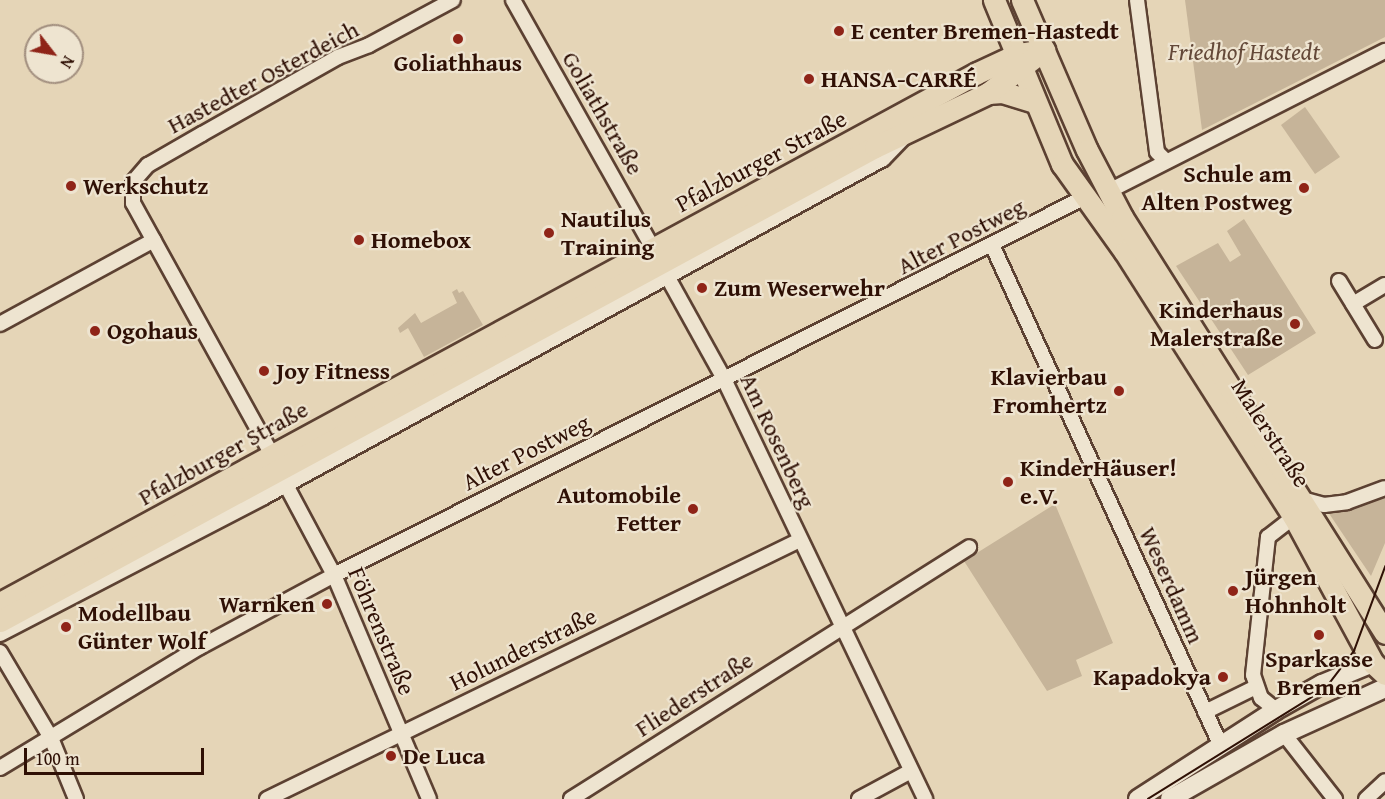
<!DOCTYPE html>
<meta charset="utf-8">
<style>
body{margin:0}
#map{position:relative;width:1385px;height:799px;overflow:hidden;background:#e5d5b7;font-family:"Gentium Book Plus",serif}
div>[style]{position:absolute}
.green>*{inset:0;background:#c6b499}
.roads{filter:drop-shadow(2px 0 #5c4132) drop-shadow(-2px 0 #5c4132) drop-shadow(0 2px #5c4132) drop-shadow(0 -2px #5c4132)}
.street>*{height:14px;margin:-7px;padding:0 7px;transform-origin:7px;border-radius:7px;background:#eee4d0}
.secondary>*{height:18px;margin:-9px;padding:0 9px;transform-origin:9px;border-radius:9px;background:#eee4d0}
.primary>*{height:21px;margin:-10.5px;padding:0 10.5px;transform-origin:10.5px;border-radius:10.5px;background:#e5d5b7}
.tram>*{height:1.5px;margin:-0.75px;padding:0 0.75px;transform-origin:0.75px;border-radius:0.75px;background:#2f1005}
.dots>*{width:16px;height:16px;translate:-50% -50%;box-sizing:border-box;border:3px solid #eee4d0;border-radius:50%}
span{translate:-50% -50%;white-space:nowrap;text-align:center;line-height:1.15;-webkit-text-stroke:4.5px #eee4d0;paint-order:stroke}
.poi-label{font-size:24px;color:#2f1005;font-weight:700}
.left{translate:0 -50%;text-align:left}
.right{translate:-100% -50%;text-align:right}
.park-label{font-size:24px;color:#644939;font-style:italic}
.street-label{font-size:24px;color:#2f1005}
.north{position:absolute;left:24px;top:24px;width:60px;height:60px;box-sizing:border-box;background:#eee4d0;border:2px solid #a28f7f;border-radius:50%;rotate:121deg;font-size:16px;font-weight:700;line-height:24px;text-align:center;color:#2f1005}
.north::after{content:'';display:block;margin:auto;width:21px;height:27px;background:#8f2418;clip-path:polygon(50% 0,100% 100%,50% 72%,0 100%)}
.scale{position:absolute;left:24px;top:748px;width:180px;height:27px;box-sizing:border-box;border:3px solid #2f1005;border-top:0;padding-left:8px;font-size:18px;line-height:21px;white-space:nowrap;color:#2f1005;-webkit-text-stroke:4px #eee4d0;paint-order:stroke}
</style>
<div id="map">
<div class="green">
<i style="clip-path:polygon(1185px 0,1385px 0,1385px 37px,1202px 130px)"></i>
<i style="clip-path:polygon(1305px 107px,1340px 157px,1315px 174px,1281px 125px)"></i>
<i style="clip-path:polygon(1244px 219px,1316px 333px,1248px 375px,1176px 266px,1218px 243px,1230px 262px,1241px 255px,1227px 231px)"></i>
<i style="clip-path:polygon(457px 289px,459px 293px,463px 291px,483px 325px,424px 357px,408px 328px,400px 333px,398px 328px,415px 313px,421px 323px,457px 303px,452px 292px)"></i>
<i style="clip-path:polygon(1385px 493px,1385px 543px,1371px 576px,1326px 509px,1358px 505px)"></i>
<i style="clip-path:polygon(1055px 504px,1113px 643px,1076px 660px,1082px 676px,1047px 691px,964px 561px)"></i>
</div>
<div class="roads">
<div class="street">
<i style="left:513px;top:0;width:285px;rotate:60.6deg"></i>
<i style="left:1137px;top:0;width:153px;rotate:82.5deg"></i>
<i style="left:1157px;top:152px;width:13px;rotate:45deg"></i>
<i style="left:1107px;top:192px;width:312px;rotate:-26.9deg"></i>
<i style="left:993px;top:247px;width:549px;rotate:65.44deg"></i>
<i style="left:667px;top:276px;width:115px;rotate:61deg"></i>
<i style="left:723px;top:377px;width:468px;rotate:64.4deg"></i>
<i style="left:1339px;top:281px;width:69px;rotate:58.6deg"></i>
<i style="left:1353px;top:304px;width:37px;rotate:-31deg"></i>
<i style="left:0;top:324px;width:175px;rotate:-28.6deg"></i>
<i style="left:276px;top:462px;width:296px;rotate:-118.9deg"></i>
<i style="left:133px;top:203px;width:21px;rotate:-90deg"></i>
<i style="left:133px;top:182px;width:23px;rotate:-49deg"></i>
<i style="left:148px;top:165px;width:62px;rotate:-29.9deg"></i>
<i style="left:202px;top:134px;width:156px;rotate:-29.5deg"></i>
<i style="left:338px;top:57px;width:33px;rotate:-21deg"></i>
<i style="left:369px;top:45px;width:95px;rotate:-28.2deg"></i>
<i style="left:286px;top:485px;width:102px;rotate:61.9deg"></i>
<i style="left:334px;top:575px;width:243px;rotate:67deg"></i>
<i style="left:1302px;top:499px;width:23px;rotate:15deg"></i>
<i style="left:1324px;top:505px;width:23px;rotate:-7deg"></i>
<i style="left:1347px;top:502px;width:40px;rotate:-20.2deg"></i>
<i style="left:0;top:634px;width:297px;rotate:-27.4deg"></i>
<i style="left:264px;top:497px;width:705px;rotate:-28.64deg"></i>
<i style="left:883px;top:159px;width:28px;rotate:-46deg"></i>
<i style="left:0;top:652px;width:100px;rotate:59.3deg"></i>
<i style="left:51px;top:738px;width:66px;rotate:67.7deg"></i>
<i style="left:1276px;top:710px;width:19px;rotate:-141deg"></i>
<i style="left:1261px;top:698px;width:24px;rotate:-109deg"></i>
<i style="left:1253px;top:675px;width:139px;rotate:-83.8deg"></i>
<i style="left:1268px;top:537px;width:33px;rotate:-38deg"></i>
<i style="left:1205px;top:712px;width:55px;rotate:-26.1deg"></i>
<i style="left:1284px;top:734px;width:83px;rotate:51.9deg"></i>
<i style="left:0;top:768px;width:234px;rotate:-31.2deg"></i>
<i style="left:200px;top:647px;width:152px;rotate:-28.2deg"></i>
<i style="left:334px;top:575px;width:839px;rotate:-26.72deg"></i>
<i style="left:267px;top:799px;width:593px;rotate:-25.92deg"></i>
<i style="left:571px;top:799px;width:471px;rotate:-32.3deg"></i>
<i style="left:859px;top:799px;width:59px;rotate:-28.3deg"></i>
<i style="left:1366px;top:799px;width:26px;rotate:-43deg"></i>
</div>
<div class="secondary">
<i style="left:1138px;top:799px;width:164px;rotate:-32.8deg"></i>
<i style="left:1276px;top:710px;width:53px;rotate:-29.5deg"></i>
<i style="left:1322px;top:684px;width:55px;rotate:-22.4deg"></i>
<i style="left:1170px;top:799px;width:131px;rotate:-29.7deg"></i>
<i style="left:1284px;top:734px;width:111px;rotate:-24.5deg"></i>
</div>
<div class="primary">
<i style="left:994px;top:0;width:178px;rotate:67.5deg"></i>
<i style="left:1062px;top:164px;width:108px;rotate:54.4deg"></i>
<i style="left:1125px;top:252px;width:314px;rotate:57.5deg"></i>
<i style="left:1294px;top:517px;width:166px;rotate:61.6deg"></i>
<i style="left:1373px;top:663px;width:16px;rotate:43deg"></i>
<i style="left:1022px;top:0;width:163px;rotate:66.6deg"></i>
<i style="left:1087px;top:150px;width:76px;rotate:62.4deg"></i>
<i style="left:1122px;top:217px;width:492px;rotate:57.7deg"></i>
<i style="left:988px;top:93px;width:14px;rotate:-4deg"></i>
<i style="left:1002px;top:92px;width:34px;rotate:17deg"></i>
<i style="left:0;top:603px;width:1111px;rotate:-28.48deg"></i>
<i style="left:977px;top:73px;width:45px;rotate:-24.9deg"></i>
<i style="left:1018px;top:54px;width:25px;rotate:-9deg"></i>
<i style="left:0;top:621px;width:995px;rotate:-28.45deg"></i>
<i style="left:875px;top:147px;width:125px;rotate:-25.5deg"></i>
<i style="left:988px;top:93px;width:71px;rotate:-37.5deg"></i>
</div>
</div>
<div class="tram">
<i style="left:1148px;top:799px;width:208px;rotate:-31.9deg"></i>
<i style="left:1325px;top:689px;width:48px;rotate:-52.7deg"></i>
<i style="left:1354px;top:651px;width:90px;rotate:-69.7deg"></i>
</div>
<div class="dots">
<i style="left:839px;top:31px;background:#8f2418"></i>
<i style="left:458px;top:39px;background:#8f2418"></i>
<i style="left:809px;top:79px;background:#8f2418"></i>
<i style="left:71px;top:186px;background:#8f2418"></i>
<i style="left:1304px;top:188px;background:#8f2418"></i>
<i style="left:549px;top:233px;background:#8f2418"></i>
<i style="left:359px;top:240px;background:#8f2418"></i>
<i style="left:702px;top:288px;background:#8f2418"></i>
<i style="left:1295px;top:324px;background:#8f2418"></i>
<i style="left:95px;top:331px;background:#8f2418"></i>
<i style="left:264px;top:371px;background:#8f2418"></i>
<i style="left:1119px;top:391px;background:#8f2418"></i>
<i style="left:1008px;top:482px;background:#8f2418"></i>
<i style="left:693px;top:509px;background:#8f2418"></i>
<i style="left:1233px;top:591px;background:#8f2418"></i>
<i style="left:327px;top:604px;background:#8f2418"></i>
<i style="left:66px;top:627px;background:#8f2418"></i>
<i style="left:1319px;top:635px;background:#8f2418"></i>
<i style="left:1223px;top:677px;background:#8f2418"></i>
<i style="left:391px;top:756px;background:#8f2418"></i>
</div>
<div class="poi-label">
<span class="left" style="left:851px;top:31px">E center Bremen-Hastedt</span>
<span style="left:458px;top:63px">Goliathhaus</span>
<span class="left" style="left:821px;top:79px">HANSA-CARRÉ</span>
<span class="right" style="left:1292px;top:188px">Schule am<br>Alten Postweg</span>
<span class="left" style="left:83px;top:186px">Werkschutz</span>
<span class="left" style="left:561px;top:233px">Nautilus<br>Training</span>
<span class="left" style="left:371px;top:240px">Homebox</span>
<span class="left" style="left:714px;top:288px">Zum Weserwehr</span>
<span class="right" style="left:1283px;top:324px">Kinderhaus<br>Malerstraße</span>
<span class="left" style="left:107px;top:331px">Ogohaus</span>
<span class="left" style="left:276px;top:371px">Joy Fitness</span>
<span class="right" style="left:1107px;top:391px">Klavierbau<br>Fromhertz</span>
<span class="left" style="left:1020px;top:482px">KinderHäuser!<br>e.V.</span>
<span class="right" style="left:681px;top:509px">Automobile<br>Fetter</span>
<span class="left" style="left:1245px;top:591px">Jürgen<br>Hohnholt</span>
<span class="right" style="left:315px;top:604px">Warnken</span>
<span class="left" style="left:78px;top:627px">Modellbau<br>Günter Wolf</span>
<span style="left:1319px;top:673px">Sparkasse<br>Bremen</span>
<span class="right" style="left:1211px;top:677px">Kapadokya</span>
<span class="left" style="left:403px;top:756px">De Luca</span>
</div>
<div class="park-label">
<span style="left:1244px;top:52px">Friedhof Hastedt</span>
</div>
<div class="street-label">
<span style="left:263px;top:77px;rotate:-28deg">Hastedter Osterdeich</span>
<span style="left:603px;top:113px;rotate:60deg">Goliathstraße</span>
<span style="left:761px;top:161px;rotate:-28deg">Pfalzburger Straße</span>
<span style="left:961px;top:236px;rotate:-27deg">Alter Postweg</span>
<span style="left:1271px;top:433px;rotate:57deg">Malerstraße</span>
<span style="left:778px;top:441px;rotate:65deg">Am Rosenberg</span>
<span style="left:526px;top:452px;rotate:-27deg">Alter Postweg</span>
<span style="left:223px;top:453px;rotate:-29deg">Pfalzburger Straße</span>
<span style="left:1172px;top:585px;rotate:66deg">Weserdamm</span>
<span style="left:382px;top:631px;rotate:67deg">Föhrenstraße</span>
<span style="left:523px;top:649px;rotate:-26deg">Holunderstraße</span>
<span style="left:694px;top:694px;rotate:-33deg">Fliederstraße</span>
</div>
<div class="north">N</div>
<div class="scale">100 m</div>
</div>
